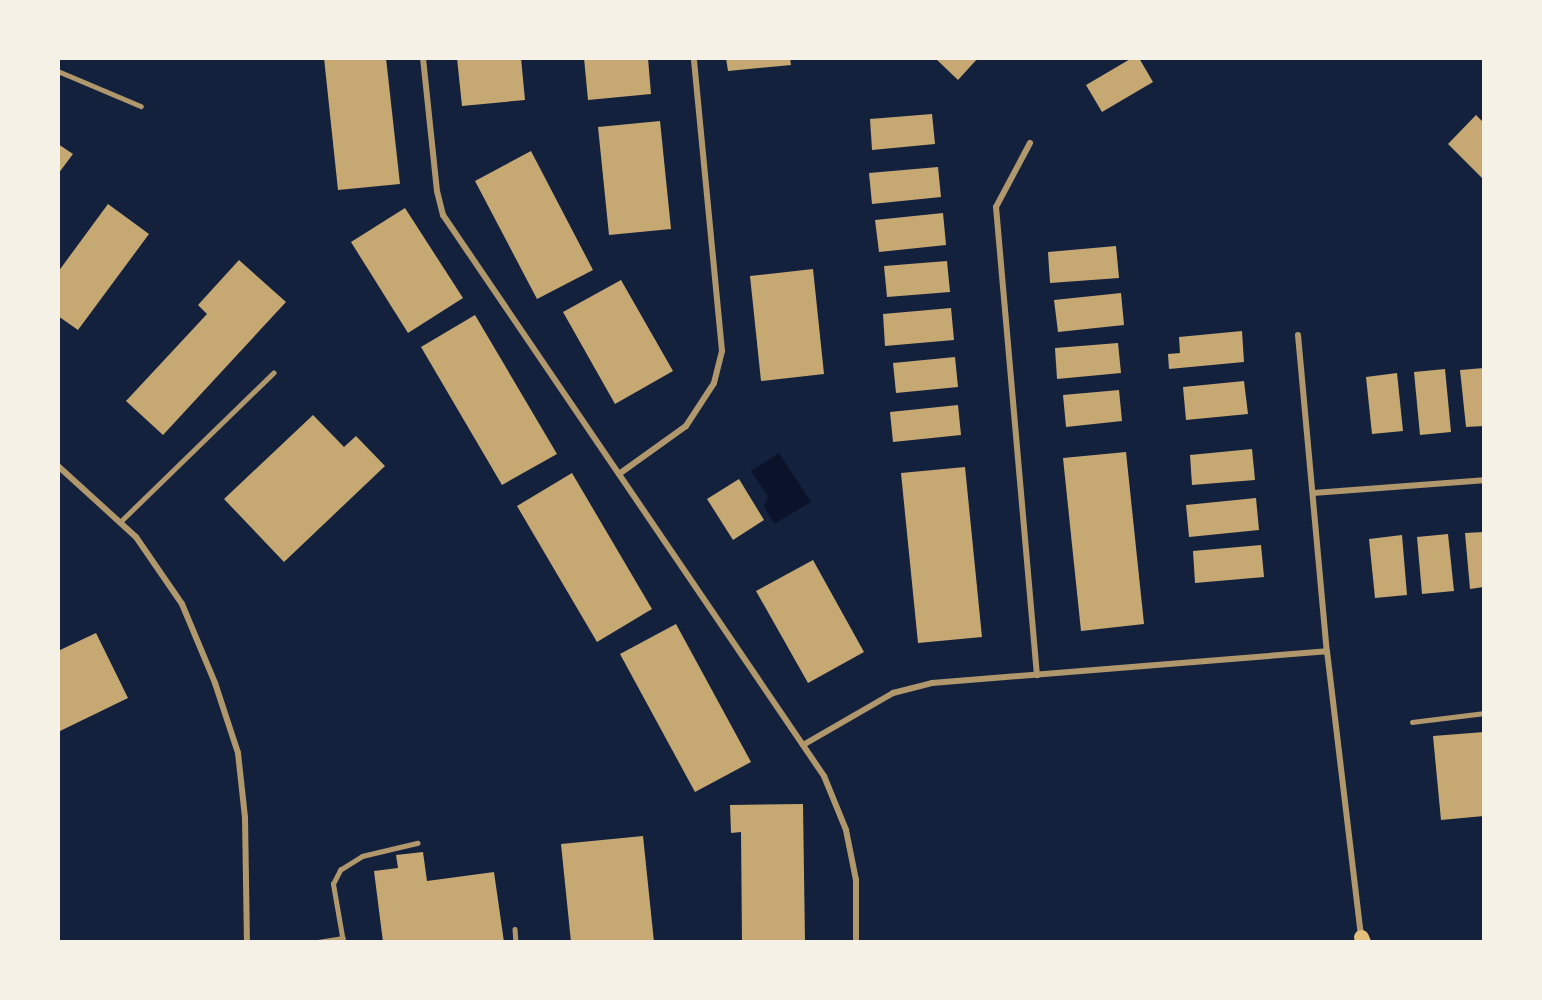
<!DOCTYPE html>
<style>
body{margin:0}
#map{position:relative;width:1542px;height:1000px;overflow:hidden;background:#14213d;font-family:"Work Sans",sans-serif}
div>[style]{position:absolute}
.water>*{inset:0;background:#0b132b}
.building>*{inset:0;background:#c6a872}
.service>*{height:4.5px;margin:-2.25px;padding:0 2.25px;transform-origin:2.25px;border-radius:2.25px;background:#b1986c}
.minor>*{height:6px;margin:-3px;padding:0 3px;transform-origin:3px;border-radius:3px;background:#b1986c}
.primary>*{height:15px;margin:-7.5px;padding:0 7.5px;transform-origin:7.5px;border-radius:7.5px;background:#e5c07b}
span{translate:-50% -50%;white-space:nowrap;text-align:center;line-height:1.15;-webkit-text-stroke:6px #f6f1e7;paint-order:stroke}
.frame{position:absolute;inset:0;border:60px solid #f6f1e7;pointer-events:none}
</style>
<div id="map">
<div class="water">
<i style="clip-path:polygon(779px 453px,811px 502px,774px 524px,764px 506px,768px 497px,751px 471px)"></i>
</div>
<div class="building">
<i style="clip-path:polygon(324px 58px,386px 58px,400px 184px,338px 190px)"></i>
<i style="clip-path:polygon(457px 58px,521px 58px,525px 100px,462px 106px)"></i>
<i style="clip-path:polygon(584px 58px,648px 58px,651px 94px,588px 100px)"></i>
<i style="clip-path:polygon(726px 58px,790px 58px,791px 65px,728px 71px)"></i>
<i style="clip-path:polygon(935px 58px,978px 58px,958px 80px)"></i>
<i style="clip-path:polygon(1132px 58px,1139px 58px,1153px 82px,1102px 112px,1086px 85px)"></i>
<i style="clip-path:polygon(932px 114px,935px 144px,872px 150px,870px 119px)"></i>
<i style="clip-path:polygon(1476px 115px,1484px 123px,1484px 180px,1448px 144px)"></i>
<i style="clip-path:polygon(660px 121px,671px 229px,609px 235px,598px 127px)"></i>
<i style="clip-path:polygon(58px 144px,73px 154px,58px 174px)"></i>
<i style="clip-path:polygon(531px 151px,593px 270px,537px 299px,475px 181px)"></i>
<i style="clip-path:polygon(938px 167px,941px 197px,872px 204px,869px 173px)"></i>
<i style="clip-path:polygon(108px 204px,149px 234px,78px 330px,58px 316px,58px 272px)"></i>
<i style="clip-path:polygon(405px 208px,463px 298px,408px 333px,351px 242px)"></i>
<i style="clip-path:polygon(943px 213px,946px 245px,879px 252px,875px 220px)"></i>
<i style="clip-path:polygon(1116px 246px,1119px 278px,1050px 283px,1048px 252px)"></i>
<i style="clip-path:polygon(239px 260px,286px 302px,163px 435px,126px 401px,207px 314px,198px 305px)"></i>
<i style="clip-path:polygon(947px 261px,950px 292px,887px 297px,884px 266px)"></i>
<i style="clip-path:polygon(813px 269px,824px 374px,761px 381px,750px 276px)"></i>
<i style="clip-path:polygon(621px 280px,673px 371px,615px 404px,563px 312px)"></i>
<i style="clip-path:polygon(1121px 293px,1124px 325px,1058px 332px,1054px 300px)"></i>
<i style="clip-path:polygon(951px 308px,954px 340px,885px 346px,883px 314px)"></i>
<i style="clip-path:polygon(475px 315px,557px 454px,502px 485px,421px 347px)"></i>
<i style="clip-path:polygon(1242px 331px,1244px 362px,1169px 369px,1168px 354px,1180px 353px,1179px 337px)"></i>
<i style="clip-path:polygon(1118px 343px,1121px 373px,1057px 379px,1055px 348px)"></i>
<i style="clip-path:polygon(955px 357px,958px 387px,896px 393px,893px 363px)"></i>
<i style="clip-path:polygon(1484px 368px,1484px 426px,1466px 427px,1460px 370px)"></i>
<i style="clip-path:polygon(1445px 369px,1451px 432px,1420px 435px,1414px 372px)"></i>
<i style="clip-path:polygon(1397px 373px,1403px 431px,1372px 434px,1366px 377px)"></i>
<i style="clip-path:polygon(1244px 381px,1248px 414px,1186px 420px,1183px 387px)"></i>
<i style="clip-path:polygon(1119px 390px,1122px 421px,1066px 427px,1063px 395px)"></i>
<i style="clip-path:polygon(958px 405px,961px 435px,893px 442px,890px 412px)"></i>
<i style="clip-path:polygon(313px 415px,344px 447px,356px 436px,385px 466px,284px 562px,224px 499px)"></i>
<i style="clip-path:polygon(1252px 449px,1255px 480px,1192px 485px,1190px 455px)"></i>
<i style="clip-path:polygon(1126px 452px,1144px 624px,1081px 631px,1063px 458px)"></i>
<i style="clip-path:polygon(965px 467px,982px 637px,918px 643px,901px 473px)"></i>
<i style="clip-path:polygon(572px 473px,652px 609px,597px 642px,517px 506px)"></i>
<i style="clip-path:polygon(739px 479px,764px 520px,733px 540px,707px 499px)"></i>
<i style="clip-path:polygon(1256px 498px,1259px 530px,1189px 537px,1186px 505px)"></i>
<i style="clip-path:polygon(1484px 532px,1484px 587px,1470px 589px,1465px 533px)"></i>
<i style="clip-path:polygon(1448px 534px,1454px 591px,1422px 594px,1417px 537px)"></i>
<i style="clip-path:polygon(1402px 535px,1407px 595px,1375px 598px,1369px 539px)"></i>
<i style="clip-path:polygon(1261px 545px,1264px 577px,1195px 583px,1193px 551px)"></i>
<i style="clip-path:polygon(813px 560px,864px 652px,808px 683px,756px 591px)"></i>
<i style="clip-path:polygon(676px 624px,751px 762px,695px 792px,620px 654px)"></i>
<i style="clip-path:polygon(96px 633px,128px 698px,58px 732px,58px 651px)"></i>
<i style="clip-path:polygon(1484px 732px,1484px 816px,1441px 820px,1433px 736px)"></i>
<i style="clip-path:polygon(803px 804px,805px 942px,742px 942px,741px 832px,731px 833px,730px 805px)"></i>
<i style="clip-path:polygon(643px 836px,654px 942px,571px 942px,561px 844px)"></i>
<i style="clip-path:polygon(423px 852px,427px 881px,494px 872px,504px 942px,383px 942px,374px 871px,398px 868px,396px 855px)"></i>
</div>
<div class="service">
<i style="left:58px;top:71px;width:90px;rotate:22.9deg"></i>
<i style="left:120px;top:522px;width:214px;rotate:-44.2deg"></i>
<i style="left:1412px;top:722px;width:73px;rotate:-7.1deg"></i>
<i style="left:515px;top:929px;width:13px;rotate:86deg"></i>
<i style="left:318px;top:942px;width:25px;rotate:-9deg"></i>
<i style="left:343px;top:942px;width:59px;rotate:-99.8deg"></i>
<i style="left:333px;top:884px;width:16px;rotate:-63deg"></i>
<i style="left:340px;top:870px;width:26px;rotate:-32deg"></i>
<i style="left:362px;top:856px;width:57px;rotate:-13.3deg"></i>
</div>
<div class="minor">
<i style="left:423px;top:58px;width:134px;rotate:84deg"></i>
<i style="left:437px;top:191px;width:25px;rotate:76deg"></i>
<i style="left:443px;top:215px;width:678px;rotate:55.82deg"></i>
<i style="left:824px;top:776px;width:58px;rotate:67.8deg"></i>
<i style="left:846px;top:830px;width:51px;rotate:78.7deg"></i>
<i style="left:856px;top:880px;width:62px;rotate:90deg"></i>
<i style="left:1030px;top:143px;width:72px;rotate:118deg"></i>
<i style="left:996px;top:207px;width:470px;rotate:85deg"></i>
<i style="left:1298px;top:335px;width:317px;rotate:84.8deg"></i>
<i style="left:1327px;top:651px;width:288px;rotate:83.2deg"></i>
<i style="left:58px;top:466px;width:105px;rotate:42.3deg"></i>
<i style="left:136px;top:537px;width:81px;rotate:55.5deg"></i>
<i style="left:182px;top:604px;width:86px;rotate:67.3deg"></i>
<i style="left:215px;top:683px;width:74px;rotate:71.8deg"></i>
<i style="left:238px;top:753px;width:64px;rotate:83.8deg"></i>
<i style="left:245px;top:817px;width:125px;rotate:89.1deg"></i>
<i style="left:619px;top:474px;width:82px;rotate:-35.6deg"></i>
<i style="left:686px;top:426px;width:51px;rotate:-56.9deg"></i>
<i style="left:714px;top:383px;width:33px;rotate:-76deg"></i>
<i style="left:722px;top:351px;width:294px;rotate:-95.5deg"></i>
<i style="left:1313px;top:493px;width:171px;rotate:-4.3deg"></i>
<i style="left:803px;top:745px;width:104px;rotate:-30deg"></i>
<i style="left:893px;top:693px;width:40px;rotate:-14.4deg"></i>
<i style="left:932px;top:683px;width:396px;rotate:-4.6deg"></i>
</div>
<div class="primary">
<i style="left:1361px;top:937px;width:5px;rotate:68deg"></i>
</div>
<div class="frame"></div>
</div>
